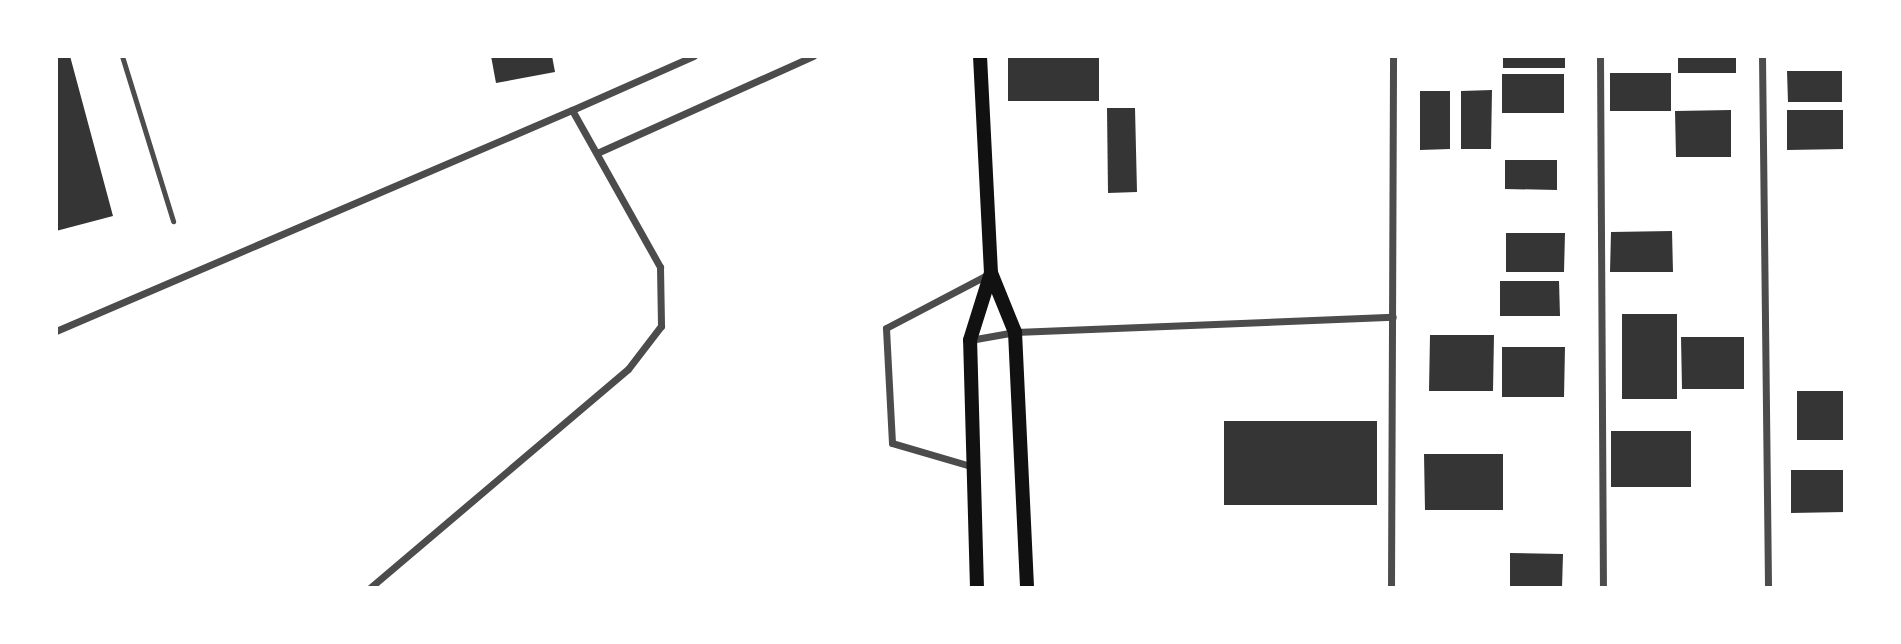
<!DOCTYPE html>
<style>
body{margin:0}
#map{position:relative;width:1901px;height:644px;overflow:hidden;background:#fff;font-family:"Source Sans 3",sans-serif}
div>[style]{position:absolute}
.building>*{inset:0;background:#353535}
.service>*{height:5px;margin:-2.5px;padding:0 2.5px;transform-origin:2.5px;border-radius:2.5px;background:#4c4c4c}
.minor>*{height:7px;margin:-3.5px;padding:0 3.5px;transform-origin:3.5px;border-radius:3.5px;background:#4c4c4c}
.secondary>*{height:14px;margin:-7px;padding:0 7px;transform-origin:7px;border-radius:7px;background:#111}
span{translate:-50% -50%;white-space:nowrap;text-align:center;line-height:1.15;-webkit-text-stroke:6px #fff;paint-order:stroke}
.frame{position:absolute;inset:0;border:58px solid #fff;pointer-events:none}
</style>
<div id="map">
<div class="building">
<i style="clip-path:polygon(56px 56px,70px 56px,113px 216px,56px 231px)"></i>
<i style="clip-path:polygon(491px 56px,552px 56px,555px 72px,496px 83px)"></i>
<i style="clip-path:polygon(1008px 56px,1099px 56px,1099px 101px,1008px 101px)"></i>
<i style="clip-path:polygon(1503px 56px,1565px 56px,1565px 68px,1503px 68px)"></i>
<i style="clip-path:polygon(1678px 56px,1736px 56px,1736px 73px,1678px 73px)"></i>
<i style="clip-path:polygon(1787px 71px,1842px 71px,1842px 102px,1788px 102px)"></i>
<i style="clip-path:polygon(1610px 73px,1671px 73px,1671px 111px,1610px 111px)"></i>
<i style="clip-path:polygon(1502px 74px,1564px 74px,1564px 113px,1502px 113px)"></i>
<i style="clip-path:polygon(1492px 90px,1491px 149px,1461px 149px,1461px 91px)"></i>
<i style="clip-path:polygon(1420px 91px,1450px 91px,1450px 149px,1420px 150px)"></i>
<i style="clip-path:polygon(1107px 108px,1135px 108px,1137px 192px,1108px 193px)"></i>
<i style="clip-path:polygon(1731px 110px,1731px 157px,1676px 157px,1675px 111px)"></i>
<i style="clip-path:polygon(1787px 110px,1845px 110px,1845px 149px,1787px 150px)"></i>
<i style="clip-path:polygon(1505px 160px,1557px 160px,1557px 190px,1505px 189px)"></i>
<i style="clip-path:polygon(1672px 231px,1673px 272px,1610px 272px,1611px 232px)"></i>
<i style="clip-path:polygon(1506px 233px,1565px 233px,1564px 272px,1506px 272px)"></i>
<i style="clip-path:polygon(1500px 281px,1559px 281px,1560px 316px,1500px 316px)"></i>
<i style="clip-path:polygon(1622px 314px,1677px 314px,1677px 399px,1622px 399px)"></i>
<i style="clip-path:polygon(1430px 335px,1494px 335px,1493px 391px,1429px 391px)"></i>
<i style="clip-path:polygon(1681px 337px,1744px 337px,1744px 389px,1682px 389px)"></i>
<i style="clip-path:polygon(1502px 347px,1565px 347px,1564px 397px,1502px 397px)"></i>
<i style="clip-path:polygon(1797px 391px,1845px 391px,1845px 440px,1797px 440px)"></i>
<i style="clip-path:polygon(1224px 421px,1377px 421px,1377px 505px,1224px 505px)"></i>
<i style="clip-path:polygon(1611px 431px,1691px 431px,1691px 487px,1611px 487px)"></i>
<i style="clip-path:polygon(1424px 454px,1503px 454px,1503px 510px,1425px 510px)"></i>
<i style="clip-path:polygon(1791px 470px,1845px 470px,1845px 512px,1791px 513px)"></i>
<i style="clip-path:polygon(1510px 553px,1563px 554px,1562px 588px,1510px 588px)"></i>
</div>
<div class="service">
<i style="left:122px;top:56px;width:173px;rotate:72.8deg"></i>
</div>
<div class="minor">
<i style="left:1600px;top:56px;width:532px;rotate:89.68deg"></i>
<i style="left:1762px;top:56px;width:532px;rotate:89.35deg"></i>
<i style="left:572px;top:110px;width:133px;rotate:-23.9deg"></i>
<i style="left:597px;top:153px;width:237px;rotate:-24.2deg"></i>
<i style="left:56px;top:331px;width:561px;rotate:-23.19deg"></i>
<i style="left:572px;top:110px;width:180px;rotate:60.7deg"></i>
<i style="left:660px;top:267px;width:59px;rotate:89deg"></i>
<i style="left:661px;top:326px;width:54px;rotate:127.5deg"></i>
<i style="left:628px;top:369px;width:338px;rotate:139.7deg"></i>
<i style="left:970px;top:340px;width:46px;rotate:-10.1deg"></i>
<i style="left:1015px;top:332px;width:378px;rotate:-2.3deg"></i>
<i style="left:974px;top:467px;width:85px;rotate:-163.7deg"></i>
<i style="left:892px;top:443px;width:115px;rotate:-93deg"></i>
<i style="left:886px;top:328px;width:116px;rotate:-27.7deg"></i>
<i style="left:1391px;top:588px;width:532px;rotate:-89.78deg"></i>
</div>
<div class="secondary">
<i style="left:980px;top:56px;width:217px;rotate:87.1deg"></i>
<i style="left:991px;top:273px;width:64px;rotate:67.9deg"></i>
<i style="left:1015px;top:332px;width:256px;rotate:87.3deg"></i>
<i style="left:977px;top:588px;width:248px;rotate:-91.6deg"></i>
<i style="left:970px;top:340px;width:70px;rotate:-72.6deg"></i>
</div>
<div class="frame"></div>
</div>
